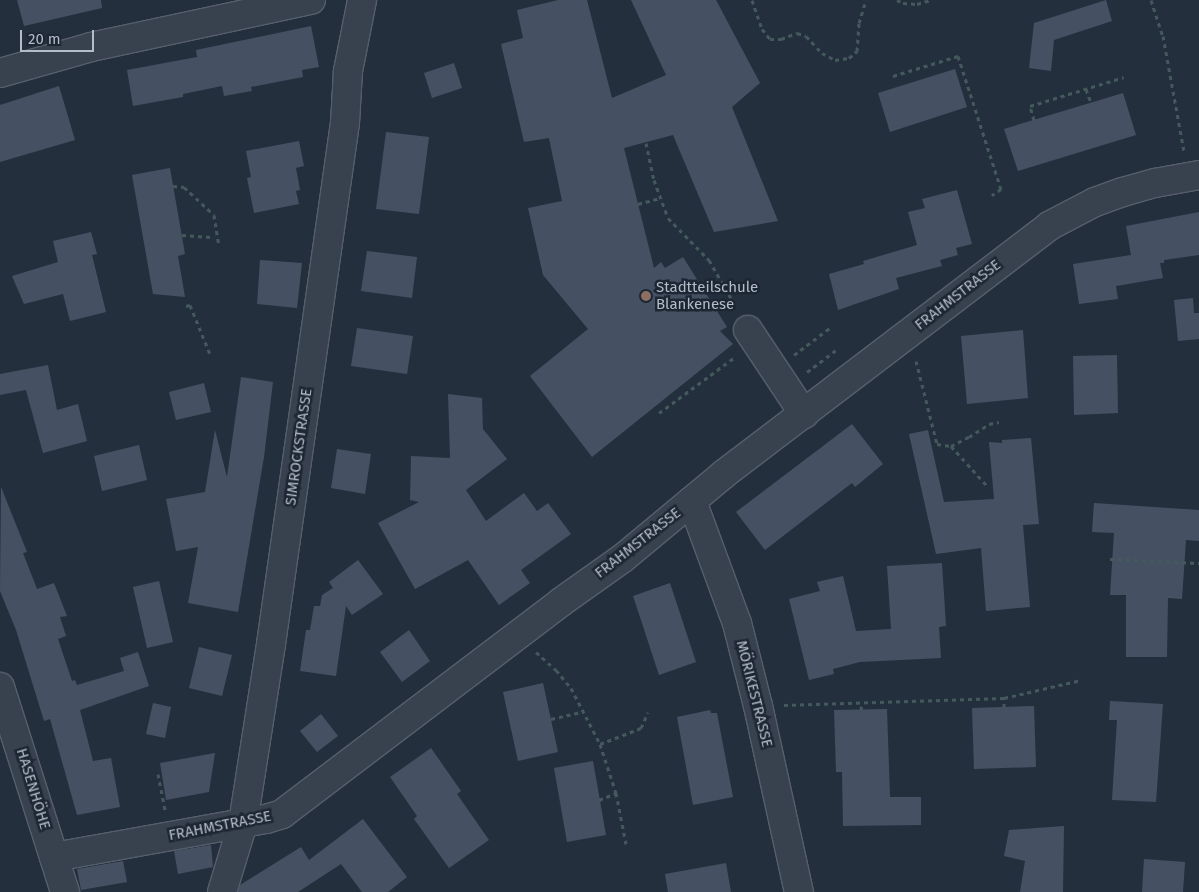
<!DOCTYPE html>
<meta charset="utf-8">
<style>
body{margin:0}
#map{position:relative;width:1199px;height:892px;overflow:hidden;background:#242f3e;font-family:"Fira Sans",sans-serif}
div>[style]{position:absolute}
.building>*{inset:0;background:#455162}
.path>*{height:3px;margin-top:-1.5px;transform-origin:0;background:repeating-linear-gradient(90deg,#44595c 0 4px,transparent 0 8px)}
.roads{filter:drop-shadow(1px 0 #565f6c) drop-shadow(-1px 0 #565f6c) drop-shadow(0 1px #565f6c) drop-shadow(0 -1px #565f6c)}
.minor>*{height:28px;margin:-14px;padding:0 14px;transform-origin:14px;border-radius:14px;background:#38414e}
.dots>*{width:14px;height:14px;translate:-50% -50%;box-sizing:border-box;border:2px solid #1d2633;border-radius:50%}
span{translate:-50% -50%;white-space:nowrap;text-align:center;line-height:1.15;-webkit-text-stroke:5px #1d2633;paint-order:stroke}
.poi-label{font-size:15px;color:#b4bcc9}
.left{translate:0 -50%;text-align:left}
.street-label{font-size:15px;color:#b4bcc9}
.scale{position:absolute;left:20px;top:30px;width:74px;height:22px;box-sizing:border-box;border:2px solid #b4bcc9;border-top:0;padding-left:6px;font-size:15px;line-height:18px;white-space:nowrap;color:#b4bcc9;-webkit-text-stroke:4px #1d2633;paint-order:stroke}
</style>
<div id="map">
<div class="building">
<i style="clip-path:polygon(17px 0,101px 0,102px 8px,24px 26px)"></i>
<i style="clip-path:polygon(558px 0,587px 0,612px 98px,666px 75px,631px 0,716px 0,760px 83px,732px 107px,778px 221px,714px 232px,673px 135px,624px 148px,654px 268px,661px 262px,665px 268px,683px 257px,727px 327px,720px 331px,733px 344px,592px 457px,530px 376px,588px 329px,543px 275px,528px 208px,562px 201px,549px 138px,524px 142px,501px 44px,523px 38px,517px 10px)"></i>
<i style="clip-path:polygon(1106px 0,1112px 21px,1054px 40px,1051px 71px,1029px 68px,1034px 23px)"></i>
<i style="clip-path:polygon(311px 26px,319px 67px,302px 70px,303px 77px,251px 87px,252px 91px,224px 96px,222px 86px,183px 94px,183px 97px,133px 106px,127px 70px,197px 57px,196px 50px)"></i>
<i style="clip-path:polygon(454px 63px,462px 88px,432px 98px,424px 73px)"></i>
<i style="clip-path:polygon(955px 69px,967px 107px,890px 132px,878px 93px)"></i>
<i style="clip-path:polygon(59px 86px,75px 140px,0 162px,0 105px)"></i>
<i style="clip-path:polygon(1123px 93px,1136px 135px,1018px 171px,1004px 129px)"></i>
<i style="clip-path:polygon(386px 132px,429px 137px,419px 214px,376px 209px)"></i>
<i style="clip-path:polygon(299px 141px,304px 166px,296px 168px,300px 190px,296px 191px,299px 204px,254px 213px,247px 178px,251px 177px,246px 151px)"></i>
<i style="clip-path:polygon(170px 168px,185px 254px,178px 256px,185px 297px,153px 294px,132px 175px)"></i>
<i style="clip-path:polygon(957px 190px,972px 244px,956px 248px,958px 255px,940px 260px,942px 266px,896px 278px,899px 289px,838px 310px,829px 274px,864px 264px,863px 261px,917px 245px,908px 212px,925px 208px,922px 199px)"></i>
<i style="clip-path:polygon(1199px 212px,1199px 255px,1164px 260px,1164px 263px,1160px 263px,1163px 278px,1116px 286px,1118px 299px,1079px 304px,1073px 264px,1131px 255px,1126px 226px)"></i>
<i style="clip-path:polygon(91px 232px,97px 254px,92px 255px,106px 312px,70px 321px,63px 294px,24px 304px,12px 276px,58px 262px,53px 241px)"></i>
<i style="clip-path:polygon(367px 251px,417px 257px,412px 298px,361px 291px)"></i>
<i style="clip-path:polygon(260px 260px,302px 263px,297px 308px,257px 304px)"></i>
<i style="clip-path:polygon(1193px 298px,1194px 313px,1199px 313px,1199px 339px,1178px 341px,1174px 300px)"></i>
<i style="clip-path:polygon(357px 328px,413px 336px,407px 374px,351px 366px)"></i>
<i style="clip-path:polygon(1023px 330px,1028px 398px,967px 404px,961px 336px)"></i>
<i style="clip-path:polygon(1117px 355px,1118px 413px,1074px 415px,1073px 356px)"></i>
<i style="clip-path:polygon(48px 365px,57px 410px,78px 404px,87px 441px,43px 453px,26px 390px,0 395px,0 374px)"></i>
<i style="clip-path:polygon(241px 377px,273px 382px,264px 457px,238px 612px,188px 603px,198px 547px,176px 551px,166px 499px,205px 492px,215px 430px,227px 477px)"></i>
<i style="clip-path:polygon(204px 383px,211px 412px,176px 420px,169px 392px)"></i>
<i style="clip-path:polygon(448px 394px,482px 398px,483px 429px,507px 459px,466px 490px,486px 521px,524px 493px,537px 511px,548px 503px,571px 534px,521px 570px,530px 583px,499px 605px,468px 560px,415px 589px,378px 523px,419px 502px,410px 500px,411px 456px,450px 458px)"></i>
<i style="clip-path:polygon(852px 424px,883px 464px,855px 487px,852px 483px,765px 550px,736px 512px)"></i>
<i style="clip-path:polygon(928px 430px,944px 502px,994px 499px,989px 442px,1002px 443px,1002px 440px,1031px 438px,1039px 524px,1023px 525px,1030px 607px,986px 611px,981px 548px,936px 554px,909px 434px)"></i>
<i style="clip-path:polygon(139px 445px,147px 480px,102px 491px,94px 456px)"></i>
<i style="clip-path:polygon(337px 449px,371px 454px,365px 494px,331px 488px)"></i>
<i style="clip-path:polygon(1px 487px,27px 552px,23px 553px,37px 589px,54px 583px,67px 616px,60px 617px,66px 636px,58px 639px,72px 681px,75px 680px,77px 685px,124px 671px,120px 658px,138px 652px,149px 686px,80px 710px,93px 761px,111px 758px,120px 807px,77px 815px,50px 719px,44px 721px,16px 630px,0 591px)"></i>
<i style="clip-path:polygon(1094px 503px,1199px 510px,1199px 541px,1186px 540px,1182px 599px,1168px 598px,1167px 657px,1126px 657px,1126px 595px,1110px 595px,1114px 533px,1092px 532px)"></i>
<i style="clip-path:polygon(358px 560px,383px 594px,352px 615px,346px 606px,336px 676px,300px 671px,306px 630px,310px 630px,314px 606px,320px 606px,322px 595px,333px 588px,329px 582px)"></i>
<i style="clip-path:polygon(942px 563px,946px 626px,939px 627px,941px 658px,860px 662px,833px 669px,834px 674px,809px 680px,789px 599px,820px 591px,817px 582px,843px 576px,856px 631px,891px 629px,887px 566px)"></i>
<i style="clip-path:polygon(159px 581px,173px 642px,147px 648px,133px 587px)"></i>
<i style="clip-path:polygon(670px 583px,696px 662px,659px 675px,633px 596px)"></i>
<i style="clip-path:polygon(409px 630px,430px 661px,402px 682px,380px 652px)"></i>
<i style="clip-path:polygon(199px 647px,232px 655px,222px 696px,189px 688px)"></i>
<i style="clip-path:polygon(543px 683px,558px 752px,518px 761px,503px 692px)"></i>
<i style="clip-path:polygon(1110px 701px,1163px 704px,1156px 802px,1112px 800px,1117px 720px,1109px 720px)"></i>
<i style="clip-path:polygon(153px 703px,171px 707px,165px 738px,146px 734px)"></i>
<i style="clip-path:polygon(1034px 706px,1036px 767px,974px 769px,972px 708px)"></i>
<i style="clip-path:polygon(887px 709px,890px 797px,921px 797px,921px 825px,843px 826px,842px 772px,836px 772px,834px 710px)"></i>
<i style="clip-path:polygon(710px 710px,711px 713px,717px 713px,733px 797px,693px 805px,677px 717px)"></i>
<i style="clip-path:polygon(321px 714px,338px 736px,317px 752px,300px 731px)"></i>
<i style="clip-path:polygon(431px 748px,461px 791px,457px 794px,489px 840px,449px 868px,414px 819px,417px 816px,390px 777px)"></i>
<i style="clip-path:polygon(215px 753px,209px 792px,166px 800px,160px 763px)"></i>
<i style="clip-path:polygon(593px 761px,606px 835px,567px 842px,554px 768px)"></i>
<i style="clip-path:polygon(363px 819px,407px 877px,388px 892px,362px 892px,341px 864px,298px 892px,238px 892px,240px 885px,301px 847px,309px 860px)"></i>
<i style="clip-path:polygon(1064px 826px,1063px 892px,1020px 892px,1025px 861px,1004px 856px,1009px 830px)"></i>
<i style="clip-path:polygon(211px 845px,213px 867px,178px 874px,174px 851px)"></i>
<i style="clip-path:polygon(1144px 859px,1185px 862px,1183px 892px,1142px 892px)"></i>
<i style="clip-path:polygon(123px 861px,127px 882px,81px 890px,77px 869px)"></i>
<i style="clip-path:polygon(726px 863px,731px 892px,668px 892px,665px 874px)"></i>
</div>
<div class="path">
<i style="left:752px;top:0;width:31px;rotate:71deg"></i>
<i style="left:762px;top:29px;width:13px;rotate:51deg"></i>
<i style="left:770px;top:39px;width:11px"></i>
<i style="left:781px;top:39px;width:17px;rotate:-21deg"></i>
<i style="left:797px;top:33px;width:9px;rotate:18deg"></i>
<i style="left:806px;top:36px;width:23px;rotate:47deg"></i>
<i style="left:822px;top:53px;width:15px;rotate:28deg"></i>
<i style="left:835px;top:60px;width:14px;rotate:-8deg"></i>
<i style="left:849px;top:58px;width:11px;rotate:-41deg"></i>
<i style="left:857px;top:51px;width:28px;rotate:-86deg"></i>
<i style="left:859px;top:23px;width:24px;rotate:-73deg"></i>
<i style="left:897px;top:0;width:7px;rotate:27deg"></i>
<i style="left:903px;top:3px;width:14px;rotate:4deg"></i>
<i style="left:917px;top:4px;width:15px;rotate:-16deg"></i>
<i style="left:1151px;top:0;width:38px;rotate:72deg"></i>
<i style="left:1163px;top:36px;width:118px;rotate:79.7deg"></i>
<i style="left:893px;top:76px;width:68px;rotate:-17.1deg"></i>
<i style="left:958px;top:56px;width:140px;rotate:72.1deg"></i>
<i style="left:1001px;top:189px;width:11px;rotate:146deg"></i>
<i style="left:1086px;top:89px;width:15px;rotate:70deg"></i>
<i style="left:1034px;top:120px;width:15px;rotate:-106deg"></i>
<i style="left:1030px;top:106px;width:98px;rotate:-17.1deg"></i>
<i style="left:646px;top:143px;width:38px;rotate:78deg"></i>
<i style="left:654px;top:180px;width:40px;rotate:69.8deg"></i>
<i style="left:668px;top:218px;width:59px;rotate:45.7deg"></i>
<i style="left:709px;top:260px;width:54px;rotate:60.1deg"></i>
<i style="left:173px;top:186px;width:11px;rotate:5deg"></i>
<i style="left:184px;top:187px;width:41px;rotate:43deg"></i>
<i style="left:214px;top:215px;width:31px;rotate:81deg"></i>
<i style="left:638px;top:204px;width:23px;rotate:-15deg"></i>
<i style="left:182px;top:235px;width:29px;rotate:4deg"></i>
<i style="left:186px;top:306px;width:4px;rotate:-14deg"></i>
<i style="left:190px;top:305px;width:53px;rotate:67.8deg"></i>
<i style="left:794px;top:355px;width:46px;rotate:-37.1deg"></i>
<i style="left:916px;top:361px;width:86px;rotate:75.8deg"></i>
<i style="left:937px;top:444px;width:14px;rotate:8deg"></i>
<i style="left:951px;top:446px;width:55px;rotate:47.9deg"></i>
<i style="left:807px;top:372px;width:39px;rotate:-37deg"></i>
<i style="left:659px;top:413px;width:94px;rotate:-36.4deg"></i>
<i style="left:951px;top:446px;width:20px;rotate:-27deg"></i>
<i style="left:969px;top:437px;width:24px;rotate:-33deg"></i>
<i style="left:989px;top:424px;width:10px;rotate:-11deg"></i>
<i style="left:1110px;top:559px;width:89px;rotate:2.6deg"></i>
<i style="left:536px;top:652px;width:27px;rotate:42deg"></i>
<i style="left:556px;top:670px;width:23px;rotate:50deg"></i>
<i style="left:571px;top:688px;width:63px;rotate:62.6deg"></i>
<i style="left:600px;top:744px;width:52px;rotate:71.9deg"></i>
<i style="left:616px;top:793px;width:52px;rotate:78.9deg"></i>
<i style="left:784px;top:705px;width:220px;rotate:-1.8deg"></i>
<i style="left:1004px;top:698px;width:79px;rotate:-13.2deg"></i>
<i style="left:1004px;top:707px;width:9px;rotate:-90deg"></i>
<i style="left:861px;top:710px;width:7px;rotate:-82deg"></i>
<i style="left:551px;top:719px;width:32px;rotate:-13deg"></i>
<i style="left:600px;top:744px;width:44px;rotate:-21.3deg"></i>
<i style="left:641px;top:728px;width:17px;rotate:-66deg"></i>
<i style="left:158px;top:774px;width:37px;rotate:79deg"></i>
<i style="left:599px;top:800px;width:18px;rotate:-22deg"></i>
</div>
<div class="roads">
<div class="minor">
<i style="left:0;top:73px;width:95px;rotate:-15.9deg"></i>
<i style="left:91px;top:47px;width:225px;rotate:-12.1deg"></i>
<i style="left:748px;top:330px;width:101px;rotate:56.3deg"></i>
<i style="left:692px;top:501px;width:130px;rotate:69.8deg"></i>
<i style="left:737px;top:623px;width:86px;rotate:75.8deg"></i>
<i style="left:758px;top:706px;width:190px;rotate:77.6deg"></i>
<i style="left:0;top:687px;width:215px;rotate:72.4deg"></i>
<i style="left:54px;top:857px;width:215px;rotate:-10.2deg"></i>
<i style="left:266px;top:819px;width:17px;rotate:-17deg"></i>
<i style="left:282px;top:814px;width:350px;rotate:-37.2deg"></i>
<i style="left:561px;top:602px;width:76px;rotate:-35.4deg"></i>
<i style="left:623px;top:558px;width:131px;rotate:-39.7deg"></i>
<i style="left:724px;top:474px;width:409px;rotate:-37.3deg"></i>
<i style="left:1049px;top:226px;width:52px;rotate:-27.6deg"></i>
<i style="left:1095px;top:202px;width:30px;rotate:-20deg"></i>
<i style="left:1123px;top:192px;width:33px;rotate:-16deg"></i>
<i style="left:1155px;top:183px;width:45px;rotate:-10.3deg"></i>
<i style="left:222px;top:892px;width:72px;rotate:-73.1deg"></i>
<i style="left:243px;top:823px;width:181px;rotate:-81.1deg"></i>
<i style="left:271px;top:644px;width:526px;rotate:-81.92deg"></i>
<i style="left:345px;top:123px;width:52px;rotate:-86.7deg"></i>
<i style="left:348px;top:71px;width:72px;rotate:-78.8deg"></i>
</div>
</div>
<div class="dots">
<i style="left:646px;top:296px;background:#8d6e63"></i>
</div>
<div class="poi-label">
<span class="left" style="left:656px;top:296px">Stadtteilschule<br>Blankenese</span>
</div>
<div class="street-label">
<span style="left:958px;top:295px;rotate:-38deg">FRAHMSTRASSE</span>
<span style="left:299px;top:447px;rotate:-82deg">SIMROCKSTRASSE</span>
<span style="left:638px;top:543px;rotate:-38deg">FRAHMSTRASSE</span>
<span style="left:754px;top:694px;rotate:76deg">MÖRIKESTRASSE</span>
<span style="left:33px;top:789px;rotate:73deg">HASENHÖHE</span>
<span style="left:220px;top:826px;rotate:-11deg">FRAHMSTRASSE</span>
</div>
<div class="scale">20 m</div>
</div>
